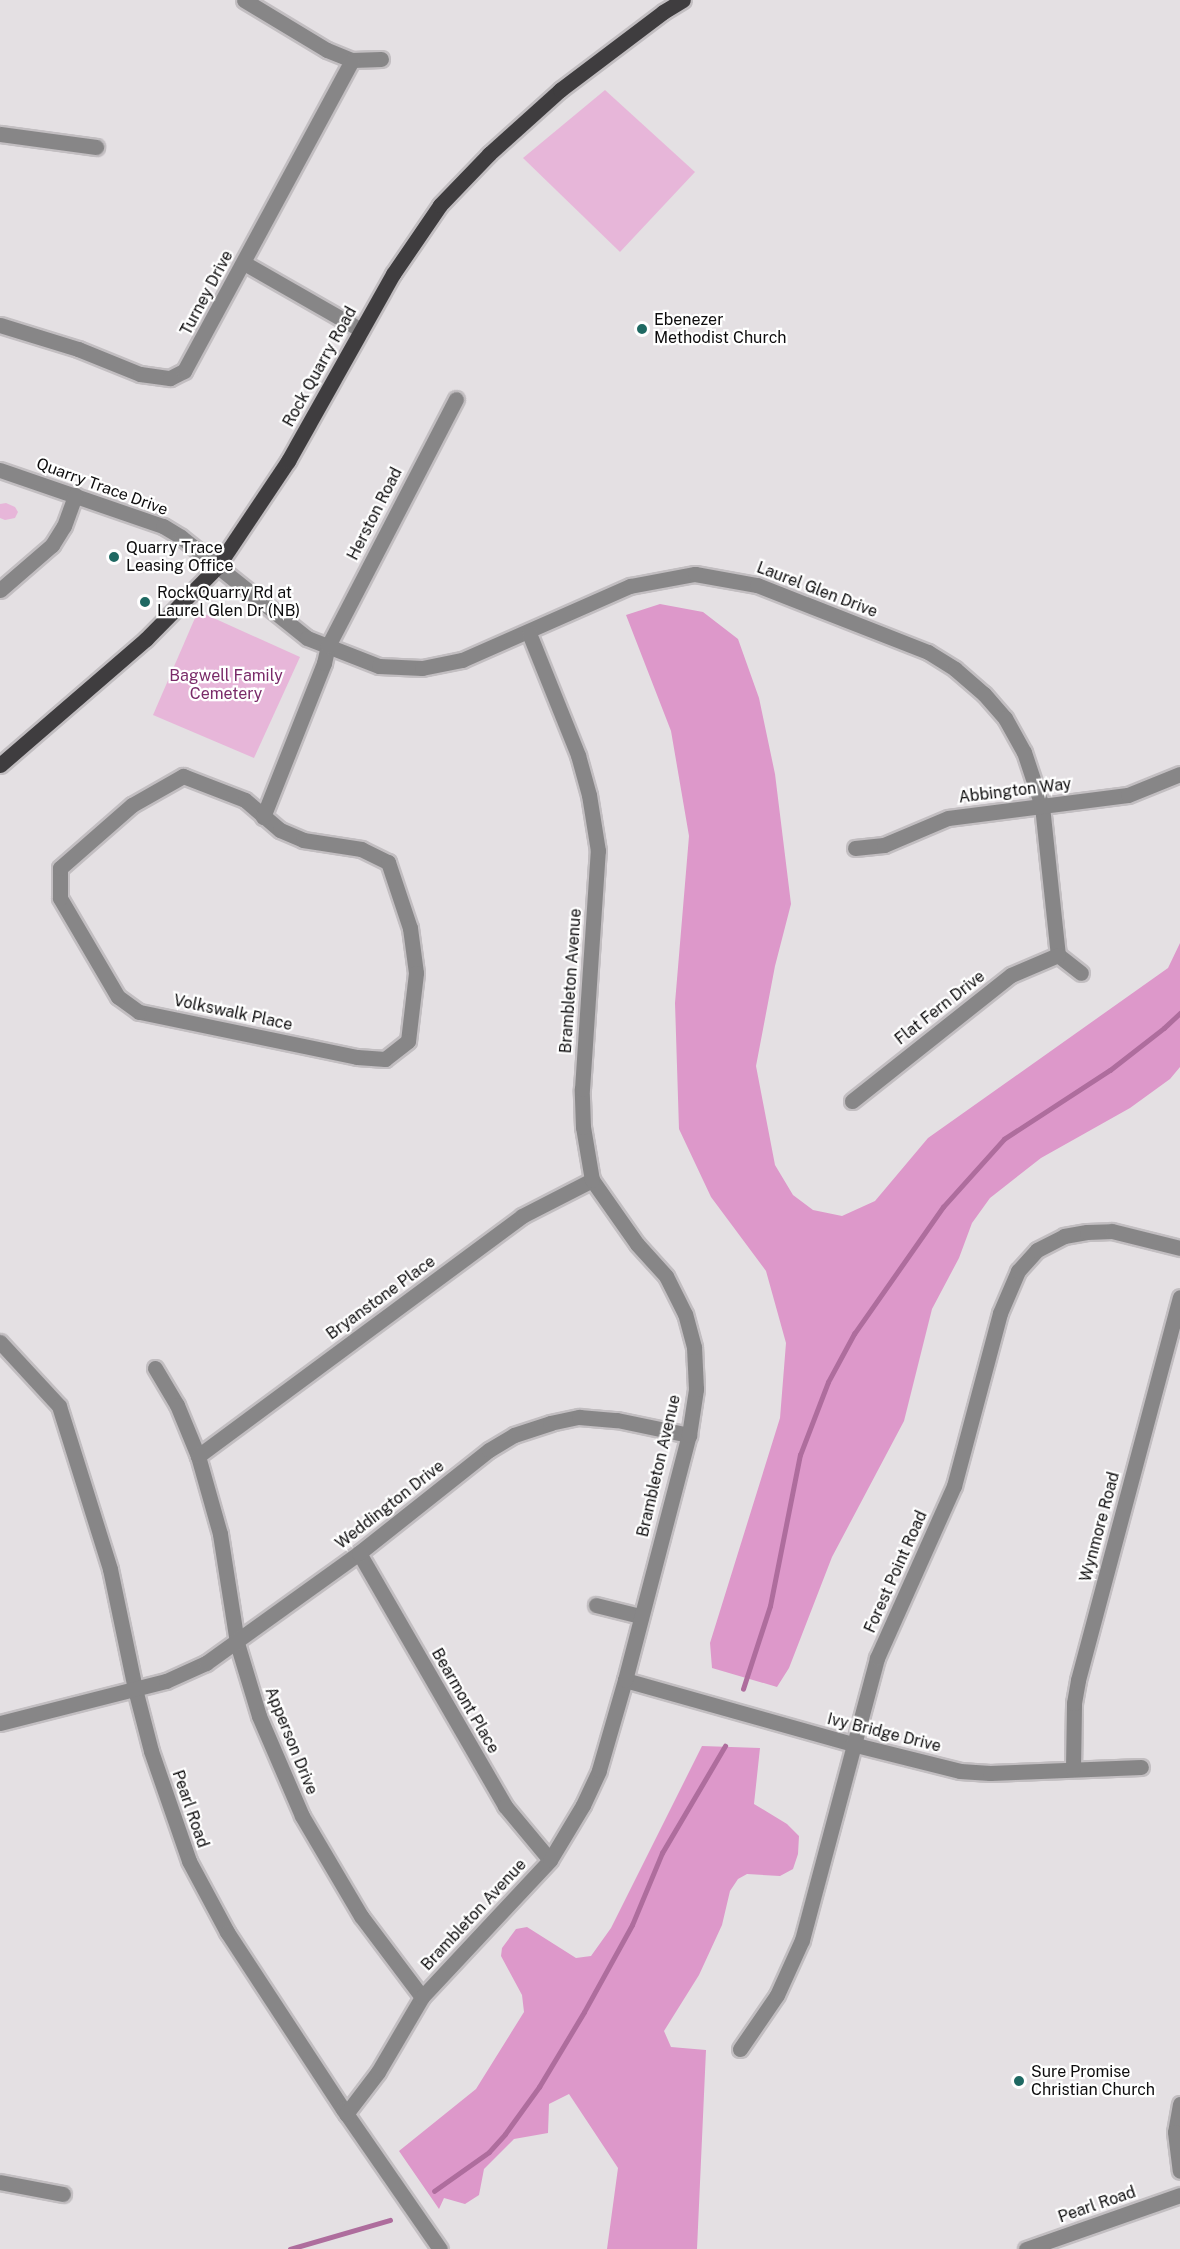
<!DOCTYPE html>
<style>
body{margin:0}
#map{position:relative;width:1180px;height:2249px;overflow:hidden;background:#e4e0e3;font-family:"Public Sans",sans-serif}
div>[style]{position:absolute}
.green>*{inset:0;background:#e7b6d9}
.forest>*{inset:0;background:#dd98ca}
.stream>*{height:4.5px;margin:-2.25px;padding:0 2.25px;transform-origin:2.25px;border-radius:2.25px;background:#ae6d9d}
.roads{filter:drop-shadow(2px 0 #c2bec1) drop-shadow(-2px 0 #c2bec1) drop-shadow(0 2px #c2bec1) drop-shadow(0 -2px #c2bec1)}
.minor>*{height:15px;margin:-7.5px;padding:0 7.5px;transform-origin:7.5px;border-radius:7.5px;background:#878687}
.major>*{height:15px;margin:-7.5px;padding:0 7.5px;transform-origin:7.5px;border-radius:7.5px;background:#3f3d3f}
.dots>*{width:16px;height:16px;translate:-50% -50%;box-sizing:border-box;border:3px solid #fff;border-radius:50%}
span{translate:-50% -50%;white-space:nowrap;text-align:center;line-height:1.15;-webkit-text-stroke:4.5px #fff;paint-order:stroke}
.street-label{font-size:16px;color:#0d0c0d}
.poi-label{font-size:16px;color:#0d0c0d}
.left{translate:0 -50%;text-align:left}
.park-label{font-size:16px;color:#7a2b69}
</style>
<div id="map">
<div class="green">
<i style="clip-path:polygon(605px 90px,695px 172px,620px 252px,523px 158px)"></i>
<i style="clip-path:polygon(6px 503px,15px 507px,18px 512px,15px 518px,5px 520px,0 518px,0 504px)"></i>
<i style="clip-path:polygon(198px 611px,300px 657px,254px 758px,153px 715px)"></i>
</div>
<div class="forest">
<i style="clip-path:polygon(660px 604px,703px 612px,738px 639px,759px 698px,775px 774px,791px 904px,775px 966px,756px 1066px,775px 1165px,793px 1195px,813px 1210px,842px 1216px,875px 1201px,928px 1138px,1168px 968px,1180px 943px,1180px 1067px,1170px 1079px,1130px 1108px,1041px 1158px,990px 1198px,972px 1223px,959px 1258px,932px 1309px,904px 1421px,832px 1557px,789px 1668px,777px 1687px,712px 1668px,710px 1643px,780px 1418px,786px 1343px,766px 1271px,711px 1197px,679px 1129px,675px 1003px,689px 836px,671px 731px,626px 615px)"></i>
<i style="clip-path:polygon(702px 1746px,760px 1748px,754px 1804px,787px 1824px,799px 1836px,798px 1854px,793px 1869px,780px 1876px,747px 1874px,738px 1879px,730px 1891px,722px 1925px,699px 1975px,664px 2031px,671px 2047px,706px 2050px,697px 2249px,607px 2249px,618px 2168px,569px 2094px,549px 2104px,548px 2133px,514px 2139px,484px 2169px,479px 2195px,465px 2204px,444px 2198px,439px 2209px,399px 2151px,476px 2089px,524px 2012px,522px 1995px,501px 1956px,502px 1948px,516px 1929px,527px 1927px,576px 1958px,591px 1956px,611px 1928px)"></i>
</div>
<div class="stream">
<i style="left:743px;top:1689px;width:87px;rotate:-72deg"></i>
<i style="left:770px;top:1606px;width:154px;rotate:-78.8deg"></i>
<i style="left:800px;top:1455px;width:78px;rotate:-69deg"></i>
<i style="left:828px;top:1382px;width:55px;rotate:-61.6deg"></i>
<i style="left:854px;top:1334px;width:155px;rotate:-55deg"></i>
<i style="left:943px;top:1207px;width:91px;rotate:-48.1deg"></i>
<i style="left:1004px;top:1139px;width:126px;rotate:-33.1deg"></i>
<i style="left:1110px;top:1070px;width:68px;rotate:-37.9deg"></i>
<i style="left:1164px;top:1028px;width:22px;rotate:-43deg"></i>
<i style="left:434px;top:2191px;width:67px;rotate:-35.3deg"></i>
<i style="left:489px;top:2152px;width:24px;rotate:-48deg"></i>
<i style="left:505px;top:2134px;width:58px;rotate:-54.1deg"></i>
<i style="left:539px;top:2087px;width:87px;rotate:-59deg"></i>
<i style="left:584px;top:2012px;width:99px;rotate:-61.1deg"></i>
<i style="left:632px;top:1925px;width:78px;rotate:-67.4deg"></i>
<i style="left:662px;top:1853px;width:124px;rotate:-59.5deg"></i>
<i style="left:290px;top:2249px;width:104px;rotate:-16.2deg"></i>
</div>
<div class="roads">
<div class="minor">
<i style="left:244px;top:0;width:97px;rotate:31.1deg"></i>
<i style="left:327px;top:50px;width:27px;rotate:22deg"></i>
<i style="left:352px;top:60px;width:29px;rotate:-2deg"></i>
<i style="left:0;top:134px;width:97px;rotate:7.7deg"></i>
<i style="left:244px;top:263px;width:135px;rotate:29.8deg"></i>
<i style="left:0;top:325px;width:82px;rotate:17.1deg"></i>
<i style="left:78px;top:349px;width:67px;rotate:22deg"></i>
<i style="left:140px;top:374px;width:30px;rotate:8deg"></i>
<i style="left:170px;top:378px;width:16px;rotate:-27deg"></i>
<i style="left:184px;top:371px;width:353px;rotate:-61.6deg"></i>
<i style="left:0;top:470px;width:172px;rotate:19deg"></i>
<i style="left:163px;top:526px;width:21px;rotate:31deg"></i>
<i style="left:181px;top:537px;width:161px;rotate:38.7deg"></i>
<i style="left:307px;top:638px;width:77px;rotate:21.3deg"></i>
<i style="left:379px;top:666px;width:43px;rotate:2.7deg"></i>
<i style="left:422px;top:668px;width:41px;rotate:-11.3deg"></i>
<i style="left:462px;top:660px;width:184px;rotate:-23.8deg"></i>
<i style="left:630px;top:586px;width:66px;rotate:-10.5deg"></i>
<i style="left:695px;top:574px;width:63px;rotate:10.1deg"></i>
<i style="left:757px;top:585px;width:184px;rotate:21.4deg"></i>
<i style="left:928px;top:652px;width:32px;rotate:32deg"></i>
<i style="left:955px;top:669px;width:38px;rotate:41deg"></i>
<i style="left:984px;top:694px;width:32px;rotate:49deg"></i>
<i style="left:1005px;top:718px;width:39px;rotate:61deg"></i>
<i style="left:1024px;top:752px;width:57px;rotate:71.6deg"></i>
<i style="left:1042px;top:806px;width:150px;rotate:83.9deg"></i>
<i style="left:1058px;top:955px;width:29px;rotate:38deg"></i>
<i style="left:0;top:590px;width:69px;rotate:-40.9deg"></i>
<i style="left:52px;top:545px;width:22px;rotate:-58deg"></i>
<i style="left:64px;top:526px;width:33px;rotate:-70deg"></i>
<i style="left:183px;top:776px;width:66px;rotate:21.2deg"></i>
<i style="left:245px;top:800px;width:46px;rotate:40.6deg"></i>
<i style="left:280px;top:830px;width:25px;rotate:23deg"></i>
<i style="left:303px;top:840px;width:59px;rotate:8.8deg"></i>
<i style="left:361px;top:849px;width:30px;rotate:26deg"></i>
<i style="left:388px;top:862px;width:70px;rotate:71.6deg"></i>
<i style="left:410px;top:928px;width:45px;rotate:82.4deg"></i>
<i style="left:416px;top:973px;width:68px;rotate:96.7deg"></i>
<i style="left:408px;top:1041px;width:29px;rotate:142deg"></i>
<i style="left:385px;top:1059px;width:28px;rotate:-176deg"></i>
<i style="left:357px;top:1057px;width:223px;rotate:-168.3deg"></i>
<i style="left:139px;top:1012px;width:26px;rotate:-144deg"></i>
<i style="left:118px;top:997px;width:115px;rotate:-120.4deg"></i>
<i style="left:60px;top:898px;width:30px;rotate:-90deg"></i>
<i style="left:60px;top:868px;width:96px;rotate:-41.2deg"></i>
<i style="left:132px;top:805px;width:59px;rotate:-29.6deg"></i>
<i style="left:263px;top:817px;width:166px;rotate:-68.4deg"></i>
<i style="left:324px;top:663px;width:17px;rotate:-77deg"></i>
<i style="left:328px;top:646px;width:278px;rotate:-62.6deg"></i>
<i style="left:855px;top:848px;width:29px;rotate:-6deg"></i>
<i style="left:884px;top:845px;width:69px;rotate:-22.9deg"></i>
<i style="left:948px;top:818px;width:181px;rotate:-7.3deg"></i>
<i style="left:1128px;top:795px;width:56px;rotate:-22deg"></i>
<i style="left:852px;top:1101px;width:203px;rotate:-38.4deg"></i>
<i style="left:1011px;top:975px;width:51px;rotate:-23.1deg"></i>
<i style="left:0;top:1342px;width:87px;rotate:47.3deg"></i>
<i style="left:59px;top:1406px;width:171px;rotate:72.6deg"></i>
<i style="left:110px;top:1569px;width:123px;rotate:78.2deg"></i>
<i style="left:135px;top:1689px;width:64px;rotate:75.5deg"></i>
<i style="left:151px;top:1751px;width:116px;rotate:70.9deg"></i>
<i style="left:189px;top:1861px;width:81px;rotate:61.8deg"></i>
<i style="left:227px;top:1932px;width:212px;rotate:56.8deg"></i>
<i style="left:343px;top:2109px;width:170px;rotate:55.3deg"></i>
<i style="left:155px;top:1368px;width:43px;rotate:59.3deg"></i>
<i style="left:177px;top:1405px;width:55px;rotate:67.6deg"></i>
<i style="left:198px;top:1456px;width:81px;rotate:74.2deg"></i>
<i style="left:220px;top:1534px;width:110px;rotate:81.1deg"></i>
<i style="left:237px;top:1643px;width:76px;rotate:73.2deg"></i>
<i style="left:259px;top:1716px;width:109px;rotate:66.7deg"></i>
<i style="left:302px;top:1816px;width:116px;rotate:59.5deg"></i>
<i style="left:361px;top:1916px;width:101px;rotate:53deg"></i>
<i style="left:198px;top:1456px;width:403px;rotate:-36.5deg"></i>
<i style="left:522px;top:1216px;width:79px;rotate:-27.2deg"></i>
<i style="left:359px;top:1553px;width:292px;rotate:60deg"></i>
<i style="left:505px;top:1806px;width:70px;rotate:50.2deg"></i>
<i style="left:596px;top:1605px;width:45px;rotate:14deg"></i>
<i style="left:625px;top:1680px;width:236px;rotate:15.7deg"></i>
<i style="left:852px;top:1744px;width:111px;rotate:14deg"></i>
<i style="left:960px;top:1771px;width:30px;rotate:4deg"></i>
<i style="left:990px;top:1773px;width:151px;rotate:-2.3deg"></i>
<i style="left:0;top:1723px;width:171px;rotate:-14.2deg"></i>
<i style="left:166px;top:1681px;width:44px;rotate:-24.2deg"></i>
<i style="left:206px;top:1663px;width:188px;rotate:-35.7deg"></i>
<i style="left:359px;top:1553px;width:166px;rotate:-38.4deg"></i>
<i style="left:489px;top:1450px;width:29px;rotate:-31deg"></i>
<i style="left:514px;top:1435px;width:38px;rotate:-18deg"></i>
<i style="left:550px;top:1423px;width:30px;rotate:-12deg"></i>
<i style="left:579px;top:1417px;width:38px;rotate:5deg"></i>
<i style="left:617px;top:1420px;width:74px;rotate:11.8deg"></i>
<i style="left:1073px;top:1769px;width:66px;rotate:-89.1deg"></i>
<i style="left:1074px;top:1703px;width:23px;rotate:-80deg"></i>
<i style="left:1078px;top:1680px;width:396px;rotate:-75.1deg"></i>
<i style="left:740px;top:2049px;width:65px;rotate:-55.6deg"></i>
<i style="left:777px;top:1995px;width:60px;rotate:-65.6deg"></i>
<i style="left:802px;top:1940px;width:292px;rotate:-75.1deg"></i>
<i style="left:877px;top:1658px;width:188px;rotate:-65.9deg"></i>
<i style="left:954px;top:1486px;width:179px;rotate:-75.1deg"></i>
<i style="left:1000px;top:1313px;width:46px;rotate:-66.8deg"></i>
<i style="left:1018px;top:1271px;width:28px;rotate:-48deg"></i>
<i style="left:1037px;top:1250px;width:30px;rotate:-27deg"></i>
<i style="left:1064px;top:1236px;width:23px;rotate:-10deg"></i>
<i style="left:1087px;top:1232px;width:25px;rotate:-2deg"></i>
<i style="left:1112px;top:1231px;width:70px;rotate:14deg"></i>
<i style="left:1180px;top:2104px;width:28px;rotate:100deg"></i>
<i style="left:1175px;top:2132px;width:39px;rotate:83deg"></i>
<i style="left:346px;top:2114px;width:53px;rotate:-52.7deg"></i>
<i style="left:378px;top:2072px;width:87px;rotate:-59.6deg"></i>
<i style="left:422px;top:1997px;width:187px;rotate:-46.9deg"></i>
<i style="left:550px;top:1860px;width:64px;rotate:-59deg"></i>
<i style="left:583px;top:1805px;width:38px;rotate:-65deg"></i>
<i style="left:599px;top:1770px;width:94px;rotate:-73.9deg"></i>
<i style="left:625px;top:1680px;width:253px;rotate:-75.4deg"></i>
<i style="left:689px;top:1435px;width:47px;rotate:-81.3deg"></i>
<i style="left:696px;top:1389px;width:42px;rotate:-92.7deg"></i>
<i style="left:694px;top:1347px;width:34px;rotate:-105deg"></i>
<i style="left:685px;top:1314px;width:42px;rotate:-116.6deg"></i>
<i style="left:666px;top:1276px;width:43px;rotate:-132.2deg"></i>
<i style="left:637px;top:1244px;width:78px;rotate:-125.1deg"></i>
<i style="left:592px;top:1180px;width:54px;rotate:-99.6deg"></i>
<i style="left:583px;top:1127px;width:38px;rotate:-92deg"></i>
<i style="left:582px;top:1089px;width:239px;rotate:-86.2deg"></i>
<i style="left:598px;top:851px;width:57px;rotate:-99.1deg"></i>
<i style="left:589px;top:795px;width:41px;rotate:-105.4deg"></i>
<i style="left:578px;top:755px;width:131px;rotate:-111.9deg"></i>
<i style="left:0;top:2182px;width:64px;rotate:10.8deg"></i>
<i style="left:1026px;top:2249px;width:163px;rotate:-19.3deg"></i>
</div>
<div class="major">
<i style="left:0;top:765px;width:193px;rotate:-40.8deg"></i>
<i style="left:146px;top:639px;width:101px;rotate:-45.4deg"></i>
<i style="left:217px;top:567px;width:128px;rotate:-56.2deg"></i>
<i style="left:288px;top:461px;width:214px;rotate:-60.7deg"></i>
<i style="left:393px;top:274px;width:83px;rotate:-55.7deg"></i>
<i style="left:440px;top:205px;width:71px;rotate:-46.1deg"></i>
<i style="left:489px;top:154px;width:96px;rotate:-42deg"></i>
<i style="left:560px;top:90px;width:129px;rotate:-37.1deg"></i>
<i style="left:663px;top:12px;width:23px;rotate:-31deg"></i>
</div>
</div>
<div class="dots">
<i style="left:642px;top:329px;background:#1e6862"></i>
<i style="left:114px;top:557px;background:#1e6862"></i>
<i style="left:145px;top:602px;background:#1e6862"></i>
<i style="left:1019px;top:2081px;background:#1e6862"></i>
</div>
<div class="street-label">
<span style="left:207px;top:293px;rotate:-62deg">Turney Drive</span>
<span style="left:320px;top:367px;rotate:-61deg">Rock Quarry Road</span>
<span style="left:102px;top:487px;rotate:20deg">Quarry Trace Drive</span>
<span style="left:375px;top:514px;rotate:-63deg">Herston Road</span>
<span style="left:817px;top:590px;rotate:21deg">Laurel Glen Drive</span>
<span style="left:1015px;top:791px;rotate:-7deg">Abbington Way</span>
<span style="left:571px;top:981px;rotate:-86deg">Brambleton Avenue</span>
<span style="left:940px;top:1008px;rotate:-38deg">Flat Fern Drive</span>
<span style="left:233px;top:1013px;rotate:12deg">Volkswalk Place</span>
<span style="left:381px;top:1298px;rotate:-36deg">Bryanstone Place</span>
<span style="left:659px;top:1466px;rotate:-77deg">Brambleton Avenue</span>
<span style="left:390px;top:1505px;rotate:-38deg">Weddington Drive</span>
<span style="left:1100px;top:1527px;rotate:-75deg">Wynmore Road</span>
<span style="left:896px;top:1572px;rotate:-66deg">Forest Point Road</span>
<span style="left:465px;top:1701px;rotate:60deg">Bearmont Place</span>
<span style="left:884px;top:1733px;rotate:14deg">Ivy Bridge Drive</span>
<span style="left:291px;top:1741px;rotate:68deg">Apperson Drive</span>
<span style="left:190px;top:1809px;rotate:71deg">Pearl Road</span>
<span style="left:474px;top:1915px;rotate:-47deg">Brambleton Avenue</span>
<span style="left:1097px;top:2205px;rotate:-19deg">Pearl Road</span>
</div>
<div class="poi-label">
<span class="left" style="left:654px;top:329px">Ebenezer<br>Methodist Church</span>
<span class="left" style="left:126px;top:557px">Quarry Trace<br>Leasing Office</span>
<span class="left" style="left:157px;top:602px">Rock Quarry Rd at<br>Laurel Glen Dr (NB)</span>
<span class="left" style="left:1031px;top:2081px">Sure Promise<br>Christian Church</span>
</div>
<div class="park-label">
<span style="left:226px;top:685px">Bagwell Family<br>Cemetery</span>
</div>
</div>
